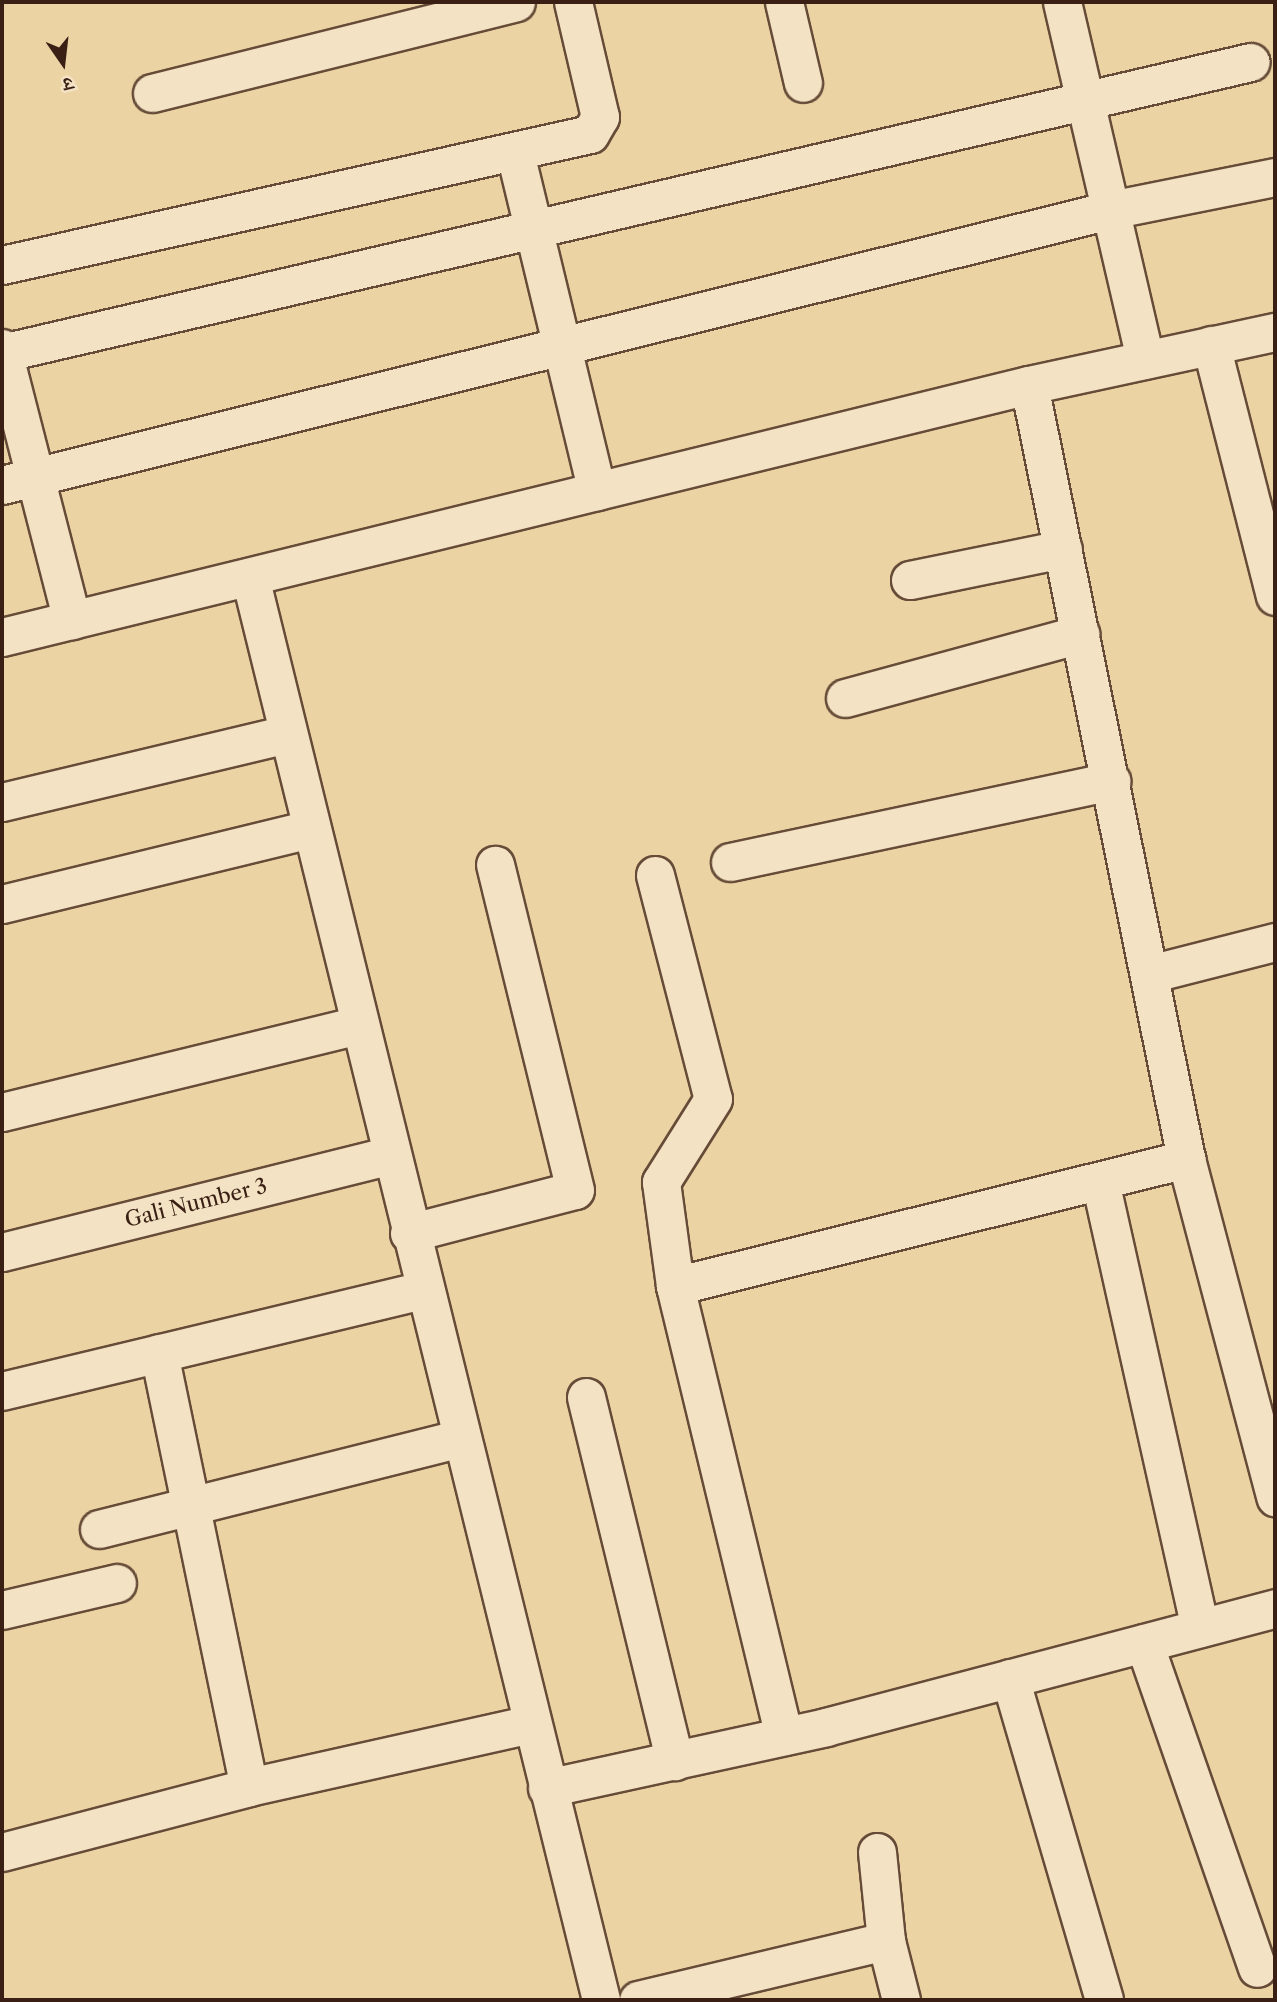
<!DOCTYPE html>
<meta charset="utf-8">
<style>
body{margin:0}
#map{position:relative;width:1277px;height:2002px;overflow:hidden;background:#ecd3a3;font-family:"Libre Caslon Text","Noto Serif Devanagari",serif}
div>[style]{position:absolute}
.roads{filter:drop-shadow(2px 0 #664c38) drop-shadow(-2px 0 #664c38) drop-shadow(0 2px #664c38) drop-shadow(0 -2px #664c38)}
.street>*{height:37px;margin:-18.5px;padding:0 18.5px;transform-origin:18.5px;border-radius:18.5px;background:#f3e2c3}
span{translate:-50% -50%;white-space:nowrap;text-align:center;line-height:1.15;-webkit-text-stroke:7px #f3e2c3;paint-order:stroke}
.street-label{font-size:21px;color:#391f14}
.frame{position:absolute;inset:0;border:4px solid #391f14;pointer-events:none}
.north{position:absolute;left:28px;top:28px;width:70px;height:70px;-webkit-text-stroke:5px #f3e2c3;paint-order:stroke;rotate:166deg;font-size:19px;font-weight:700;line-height:28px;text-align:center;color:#391f14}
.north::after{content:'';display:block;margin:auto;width:24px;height:32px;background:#391f14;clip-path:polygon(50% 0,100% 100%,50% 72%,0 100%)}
</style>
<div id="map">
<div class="roads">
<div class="street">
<i style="left:784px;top:2px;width:83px;rotate:76.8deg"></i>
<i style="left:1062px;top:2px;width:367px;rotate:76.9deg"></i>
<i style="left:152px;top:93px;width:375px;rotate:-14deg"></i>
<i style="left:515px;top:153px;width:348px;rotate:76.4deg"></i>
<i style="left:2px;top:265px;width:602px;rotate:-12.56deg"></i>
<i style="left:590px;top:134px;width:20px;rotate:-60deg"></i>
<i style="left:600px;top:117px;width:118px;rotate:-103.2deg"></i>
<i style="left:1211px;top:345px;width:259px;rotate:75.7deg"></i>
<i style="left:2px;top:348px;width:281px;rotate:75.6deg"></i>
<i style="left:2px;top:353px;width:1282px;rotate:-13.12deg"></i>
<i style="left:1029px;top:385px;width:790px;rotate:78.53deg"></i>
<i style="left:1186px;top:1159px;width:350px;rotate:75.2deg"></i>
<i style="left:2px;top:485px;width:1142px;rotate:-13.94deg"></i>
<i style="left:1110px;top:210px;width:168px;rotate:-11.3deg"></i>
<i style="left:250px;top:577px;width:1466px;rotate:76.14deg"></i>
<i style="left:910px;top:580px;width:156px;rotate:-11.5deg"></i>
<i style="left:2px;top:637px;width:1057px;rotate:-13.79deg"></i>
<i style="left:1029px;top:385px;width:252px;rotate:-12.2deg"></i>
<i style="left:845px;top:698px;width:244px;rotate:-15.2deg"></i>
<i style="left:2px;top:802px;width:293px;rotate:-13.4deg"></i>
<i style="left:730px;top:862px;width:390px;rotate:-12deg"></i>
<i style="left:655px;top:875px;width:231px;rotate:75.5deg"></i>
<i style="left:713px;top:1099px;width:98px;rotate:122.1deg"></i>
<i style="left:661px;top:1182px;width:105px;rotate:82.3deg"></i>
<i style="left:675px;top:1286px;width:463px;rotate:76.4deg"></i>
<i style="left:2px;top:904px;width:316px;rotate:-13.7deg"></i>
<i style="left:1149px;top:974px;width:130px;rotate:-14.3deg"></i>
<i style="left:2px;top:1112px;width:366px;rotate:-13.7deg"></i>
<i style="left:1100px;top:1181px;width:458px;rotate:77.4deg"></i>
<i style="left:409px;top:1233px;width:171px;rotate:-14.5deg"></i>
<i style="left:575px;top:1190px;width:335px;rotate:-103.8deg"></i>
<i style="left:2px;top:1252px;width:400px;rotate:-14deg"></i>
<i style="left:675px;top:1286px;width:527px;rotate:-13.96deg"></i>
<i style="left:159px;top:1353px;width:443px;rotate:78.3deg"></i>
<i style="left:2px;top:1391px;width:434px;rotate:-13.5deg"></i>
<i style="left:586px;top:1397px;width:375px;rotate:76.3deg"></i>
<i style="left:99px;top:1529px;width:373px;rotate:-14.1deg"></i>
<i style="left:2px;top:1610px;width:118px;rotate:-13.2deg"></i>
<i style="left:1144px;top:1643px;width:344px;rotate:70.8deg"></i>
<i style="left:1010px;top:1678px;width:335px;rotate:73.7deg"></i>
<i style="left:547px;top:1788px;width:286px;rotate:-12.3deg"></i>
<i style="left:826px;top:1727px;width:465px;rotate:-14.8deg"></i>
<i style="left:2px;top:1852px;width:255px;rotate:-14.7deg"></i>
<i style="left:249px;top:1787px;width:290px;rotate:-12.6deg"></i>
<i style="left:877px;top:1852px;width:89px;rotate:84.2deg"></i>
<i style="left:886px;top:1941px;width:61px;rotate:75.7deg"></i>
<i style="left:638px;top:2000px;width:255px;rotate:-13.4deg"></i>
</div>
</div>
<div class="street-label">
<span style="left:196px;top:1203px;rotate:-14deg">Gali Number 3</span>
</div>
<div class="frame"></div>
<div class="north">उ</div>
</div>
